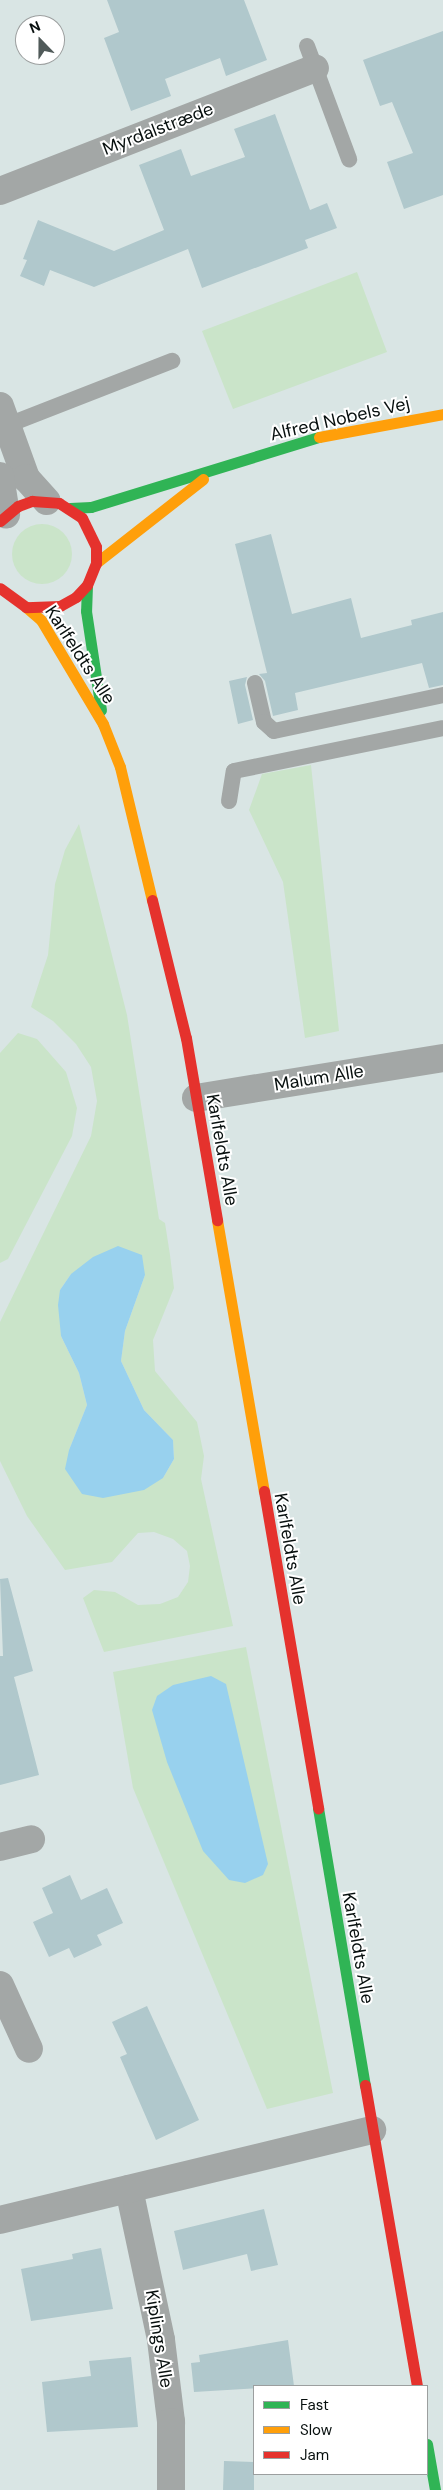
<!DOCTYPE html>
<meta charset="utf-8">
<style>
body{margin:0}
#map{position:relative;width:443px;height:2490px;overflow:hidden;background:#d9e5e4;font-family:"DM Sans",sans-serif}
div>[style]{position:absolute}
.green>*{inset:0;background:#cae4c9}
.round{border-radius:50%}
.water>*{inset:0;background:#98d1ee}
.building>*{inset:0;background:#b0c8cc}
.lane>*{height:16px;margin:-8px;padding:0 8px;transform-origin:8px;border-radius:8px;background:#a3a7a6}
.street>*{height:28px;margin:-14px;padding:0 14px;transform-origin:14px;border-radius:14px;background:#a3a7a6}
.fast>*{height:11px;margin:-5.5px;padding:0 5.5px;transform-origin:5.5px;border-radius:5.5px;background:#30b455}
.slow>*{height:11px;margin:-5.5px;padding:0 5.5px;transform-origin:5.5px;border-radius:5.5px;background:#ff9f0a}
.jam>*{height:11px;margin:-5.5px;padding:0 5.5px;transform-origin:5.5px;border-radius:5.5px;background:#e5322d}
span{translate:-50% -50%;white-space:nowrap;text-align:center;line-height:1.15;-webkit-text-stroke:4px #fff;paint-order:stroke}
.street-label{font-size:18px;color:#070f0e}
.legend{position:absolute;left:253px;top:2385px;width:175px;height:90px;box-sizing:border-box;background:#fff;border:1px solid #9c9f9f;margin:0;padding:6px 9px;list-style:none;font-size:15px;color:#070f0e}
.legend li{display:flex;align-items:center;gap:10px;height:25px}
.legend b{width:25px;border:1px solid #9c9f9f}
.north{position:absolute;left:15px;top:15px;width:50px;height:50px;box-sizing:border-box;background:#fff;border:1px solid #9c9f9f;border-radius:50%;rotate:338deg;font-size:14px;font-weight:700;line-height:20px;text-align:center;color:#070f0e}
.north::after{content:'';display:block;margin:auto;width:18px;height:22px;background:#505a59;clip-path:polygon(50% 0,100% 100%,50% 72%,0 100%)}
</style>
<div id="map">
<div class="green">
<i style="clip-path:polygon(357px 272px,387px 352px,233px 409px,202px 331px)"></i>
<i class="round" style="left:12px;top:524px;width:60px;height:60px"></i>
<i style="clip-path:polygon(311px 765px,339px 1031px,305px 1038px,283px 882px,249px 810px,262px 774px)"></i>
<i style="clip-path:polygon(evenodd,79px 824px,127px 1015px,159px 1219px,165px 1223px,170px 1255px,174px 1288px,153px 1340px,155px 1371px,197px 1422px,204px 1456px,201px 1479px,233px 1626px,104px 1652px,83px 1598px,94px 1590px,115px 1592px,138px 1605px,160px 1604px,178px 1597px,188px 1582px,190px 1566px,187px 1551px,173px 1539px,154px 1532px,138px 1533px,112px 1562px,65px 1570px,27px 1516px,0 1461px,0 1322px,91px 1136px,97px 1101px,91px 1067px,76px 1044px,53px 1021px,31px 1007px,48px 955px,55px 884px,65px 850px,79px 824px,71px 1274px,145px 1275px,125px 1331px,121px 1361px,144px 1410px,173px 1440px,174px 1459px,163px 1478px,69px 1450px,87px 1405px,79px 1373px,61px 1336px,60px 1290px,71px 1274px)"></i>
<i style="clip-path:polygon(18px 1033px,37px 1039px,66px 1072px,77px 1108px,72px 1136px,8px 1259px,0 1263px,0 1053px)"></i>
<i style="clip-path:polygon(246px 1647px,333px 2093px,267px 2109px,133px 1788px,113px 1672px)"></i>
</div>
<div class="water">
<i style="clip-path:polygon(118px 1246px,142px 1255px,145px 1275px,125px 1331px,121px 1361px,144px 1410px,173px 1440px,174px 1459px,163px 1478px,144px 1490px,103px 1498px,82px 1494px,65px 1469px,69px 1450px,87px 1405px,79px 1373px,61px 1336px,58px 1305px,60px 1290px,71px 1274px,93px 1257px)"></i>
<i style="clip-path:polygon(211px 1676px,226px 1684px,268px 1864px,263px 1875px,245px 1883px,229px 1880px,203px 1851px,167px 1762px,152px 1710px,157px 1696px,173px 1685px)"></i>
</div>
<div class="building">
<i style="clip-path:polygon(107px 0,244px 0,267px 60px,226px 76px,220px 58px,165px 79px,171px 96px,131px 111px,104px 38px,119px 32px)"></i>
<i style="clip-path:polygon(443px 31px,443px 195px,404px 209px,387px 162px,413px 153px,392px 102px,380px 106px,363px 60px)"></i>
<i style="clip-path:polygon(275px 114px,310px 210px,327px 203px,337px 228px,305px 240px,308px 248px,202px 288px,188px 249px,94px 287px,50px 270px,44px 286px,20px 276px,27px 260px,23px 259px,38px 220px,114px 251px,164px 230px,139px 165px,181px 149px,191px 176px,245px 157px,234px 129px)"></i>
<i style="clip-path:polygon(271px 534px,292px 614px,351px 598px,361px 638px,412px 625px,411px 620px,443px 612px,443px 685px,429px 688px,422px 663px,295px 693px,298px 710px,273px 716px,265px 681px,259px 674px,267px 673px,235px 544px)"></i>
<i style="clip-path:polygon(247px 677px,245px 685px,253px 720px,238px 724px,229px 681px)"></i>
<i style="clip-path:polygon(8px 1578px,33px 1671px,14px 1677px,39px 1775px,0 1785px,0 1656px,3px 1656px,0 1579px)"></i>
<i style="clip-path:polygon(70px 1875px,81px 1900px,107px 1888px,123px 1923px,97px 1935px,102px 1945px,74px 1958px,69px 1948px,49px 1957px,33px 1922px,53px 1913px,42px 1888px)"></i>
<i style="clip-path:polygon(147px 2006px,199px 2120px,156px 2140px,120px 2057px,127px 2054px,112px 2022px)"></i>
<i style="clip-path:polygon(264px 2209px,278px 2265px,251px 2271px,247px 2254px,183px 2270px,174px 2231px)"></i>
<i style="clip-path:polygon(101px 2248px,113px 2309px,31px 2321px,21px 2269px,73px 2259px,72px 2254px)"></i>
<i style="clip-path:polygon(288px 2340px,294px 2386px,194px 2392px,191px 2363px,200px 2362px,199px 2355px)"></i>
<i style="clip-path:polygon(131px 2357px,138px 2427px,47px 2432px,42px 2382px,91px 2376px,89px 2361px)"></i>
<i style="clip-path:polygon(224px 2461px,254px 2462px,254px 2490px,223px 2490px)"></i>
</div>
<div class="lane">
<i style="left:307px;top:46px;width:121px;rotate:69.6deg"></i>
<i style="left:0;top:428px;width:185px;rotate:-21.3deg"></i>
<i style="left:255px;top:683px;width:40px;rotate:77deg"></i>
<i style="left:264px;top:722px;width:13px;rotate:42deg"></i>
<i style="left:274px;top:731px;width:173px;rotate:-12deg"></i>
<i style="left:229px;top:801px;width:30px;rotate:-81deg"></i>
<i style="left:234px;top:771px;width:213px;rotate:-11.6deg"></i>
</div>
<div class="street">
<i style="left:0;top:191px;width:338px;rotate:-21.3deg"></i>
<i style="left:0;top:406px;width:77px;rotate:70.1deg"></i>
<i style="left:26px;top:478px;width:31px;rotate:48deg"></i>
<i style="left:0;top:476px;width:39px;rotate:81deg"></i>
<i style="left:196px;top:1098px;width:250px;rotate:-9.2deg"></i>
<i style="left:0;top:1847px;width:32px;rotate:-14deg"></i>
<i style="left:0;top:1985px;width:70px;rotate:65.6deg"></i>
<i style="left:129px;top:2189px;width:154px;rotate:78deg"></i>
<i style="left:161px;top:2340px;width:83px;rotate:83deg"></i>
<i style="left:171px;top:2422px;width:68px;rotate:90deg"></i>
<i style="left:0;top:2220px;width:383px;rotate:-13.6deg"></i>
</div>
<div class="fast">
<i style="left:70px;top:508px;width:21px;rotate:-3deg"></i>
<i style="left:91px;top:507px;width:239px;rotate:-17.1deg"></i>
<i style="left:87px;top:585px;width:26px;rotate:92deg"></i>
<i style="left:86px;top:611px;width:100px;rotate:81.4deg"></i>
<i style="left:318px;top:1808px;width:281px;rotate:80.4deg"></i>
<i style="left:427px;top:2444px;width:47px;rotate:80.1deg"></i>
</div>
<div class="slow">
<i style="left:319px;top:437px;width:126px;rotate:-10.5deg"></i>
<i style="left:96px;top:563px;width:136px;rotate:-38.1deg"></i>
<i style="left:26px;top:607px;width:20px;rotate:41deg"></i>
<i style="left:41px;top:620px;width:121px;rotate:59.2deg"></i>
<i style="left:103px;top:724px;width:46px;rotate:68.4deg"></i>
<i style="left:120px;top:767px;width:137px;rotate:76.5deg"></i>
<i style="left:217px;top:1220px;width:275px;rotate:80.2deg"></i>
</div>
<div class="jam">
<i style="left:0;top:521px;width:23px;rotate:-40deg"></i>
<i style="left:18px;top:506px;width:15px;rotate:-20deg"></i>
<i style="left:32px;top:501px;width:27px;rotate:4deg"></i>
<i style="left:59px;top:503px;width:27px;rotate:33deg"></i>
<i style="left:82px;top:518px;width:32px;rotate:64deg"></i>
<i style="left:96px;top:547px;width:16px;rotate:90deg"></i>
<i style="left:96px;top:563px;width:24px;rotate:112deg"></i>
<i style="left:87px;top:585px;width:16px;rotate:133deg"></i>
<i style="left:76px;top:597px;width:18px;rotate:151deg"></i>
<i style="left:60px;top:606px;width:34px;rotate:178deg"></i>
<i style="left:26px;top:607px;width:32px;rotate:-144deg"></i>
<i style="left:152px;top:900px;width:142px;rotate:76.2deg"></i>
<i style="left:186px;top:1038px;width:185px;rotate:80.3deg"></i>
<i style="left:264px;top:1491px;width:322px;rotate:80.3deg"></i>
<i style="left:365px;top:2085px;width:305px;rotate:80.2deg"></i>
</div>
<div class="street-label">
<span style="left:158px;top:129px;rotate:-21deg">Myrdalstræde</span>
<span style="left:340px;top:419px;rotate:-13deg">Alfred Nobels Vej</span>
<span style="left:80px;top:655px;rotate:57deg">Karlfeldts Alle</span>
<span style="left:319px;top:1078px;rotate:-9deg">Malum Alle</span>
<span style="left:222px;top:1150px;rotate:80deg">Karlfeldts Alle</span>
<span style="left:290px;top:1549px;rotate:80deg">Karlfeldts Alle</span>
<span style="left:358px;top:1948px;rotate:80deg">Karlfeldts Alle</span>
<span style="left:159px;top:2339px;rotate:81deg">Kiplings Alle</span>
</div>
<ul class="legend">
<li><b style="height:6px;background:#30b455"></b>Fast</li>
<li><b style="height:6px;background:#ff9f0a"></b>Slow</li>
<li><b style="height:6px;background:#e5322d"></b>Jam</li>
</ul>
<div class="north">N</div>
</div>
